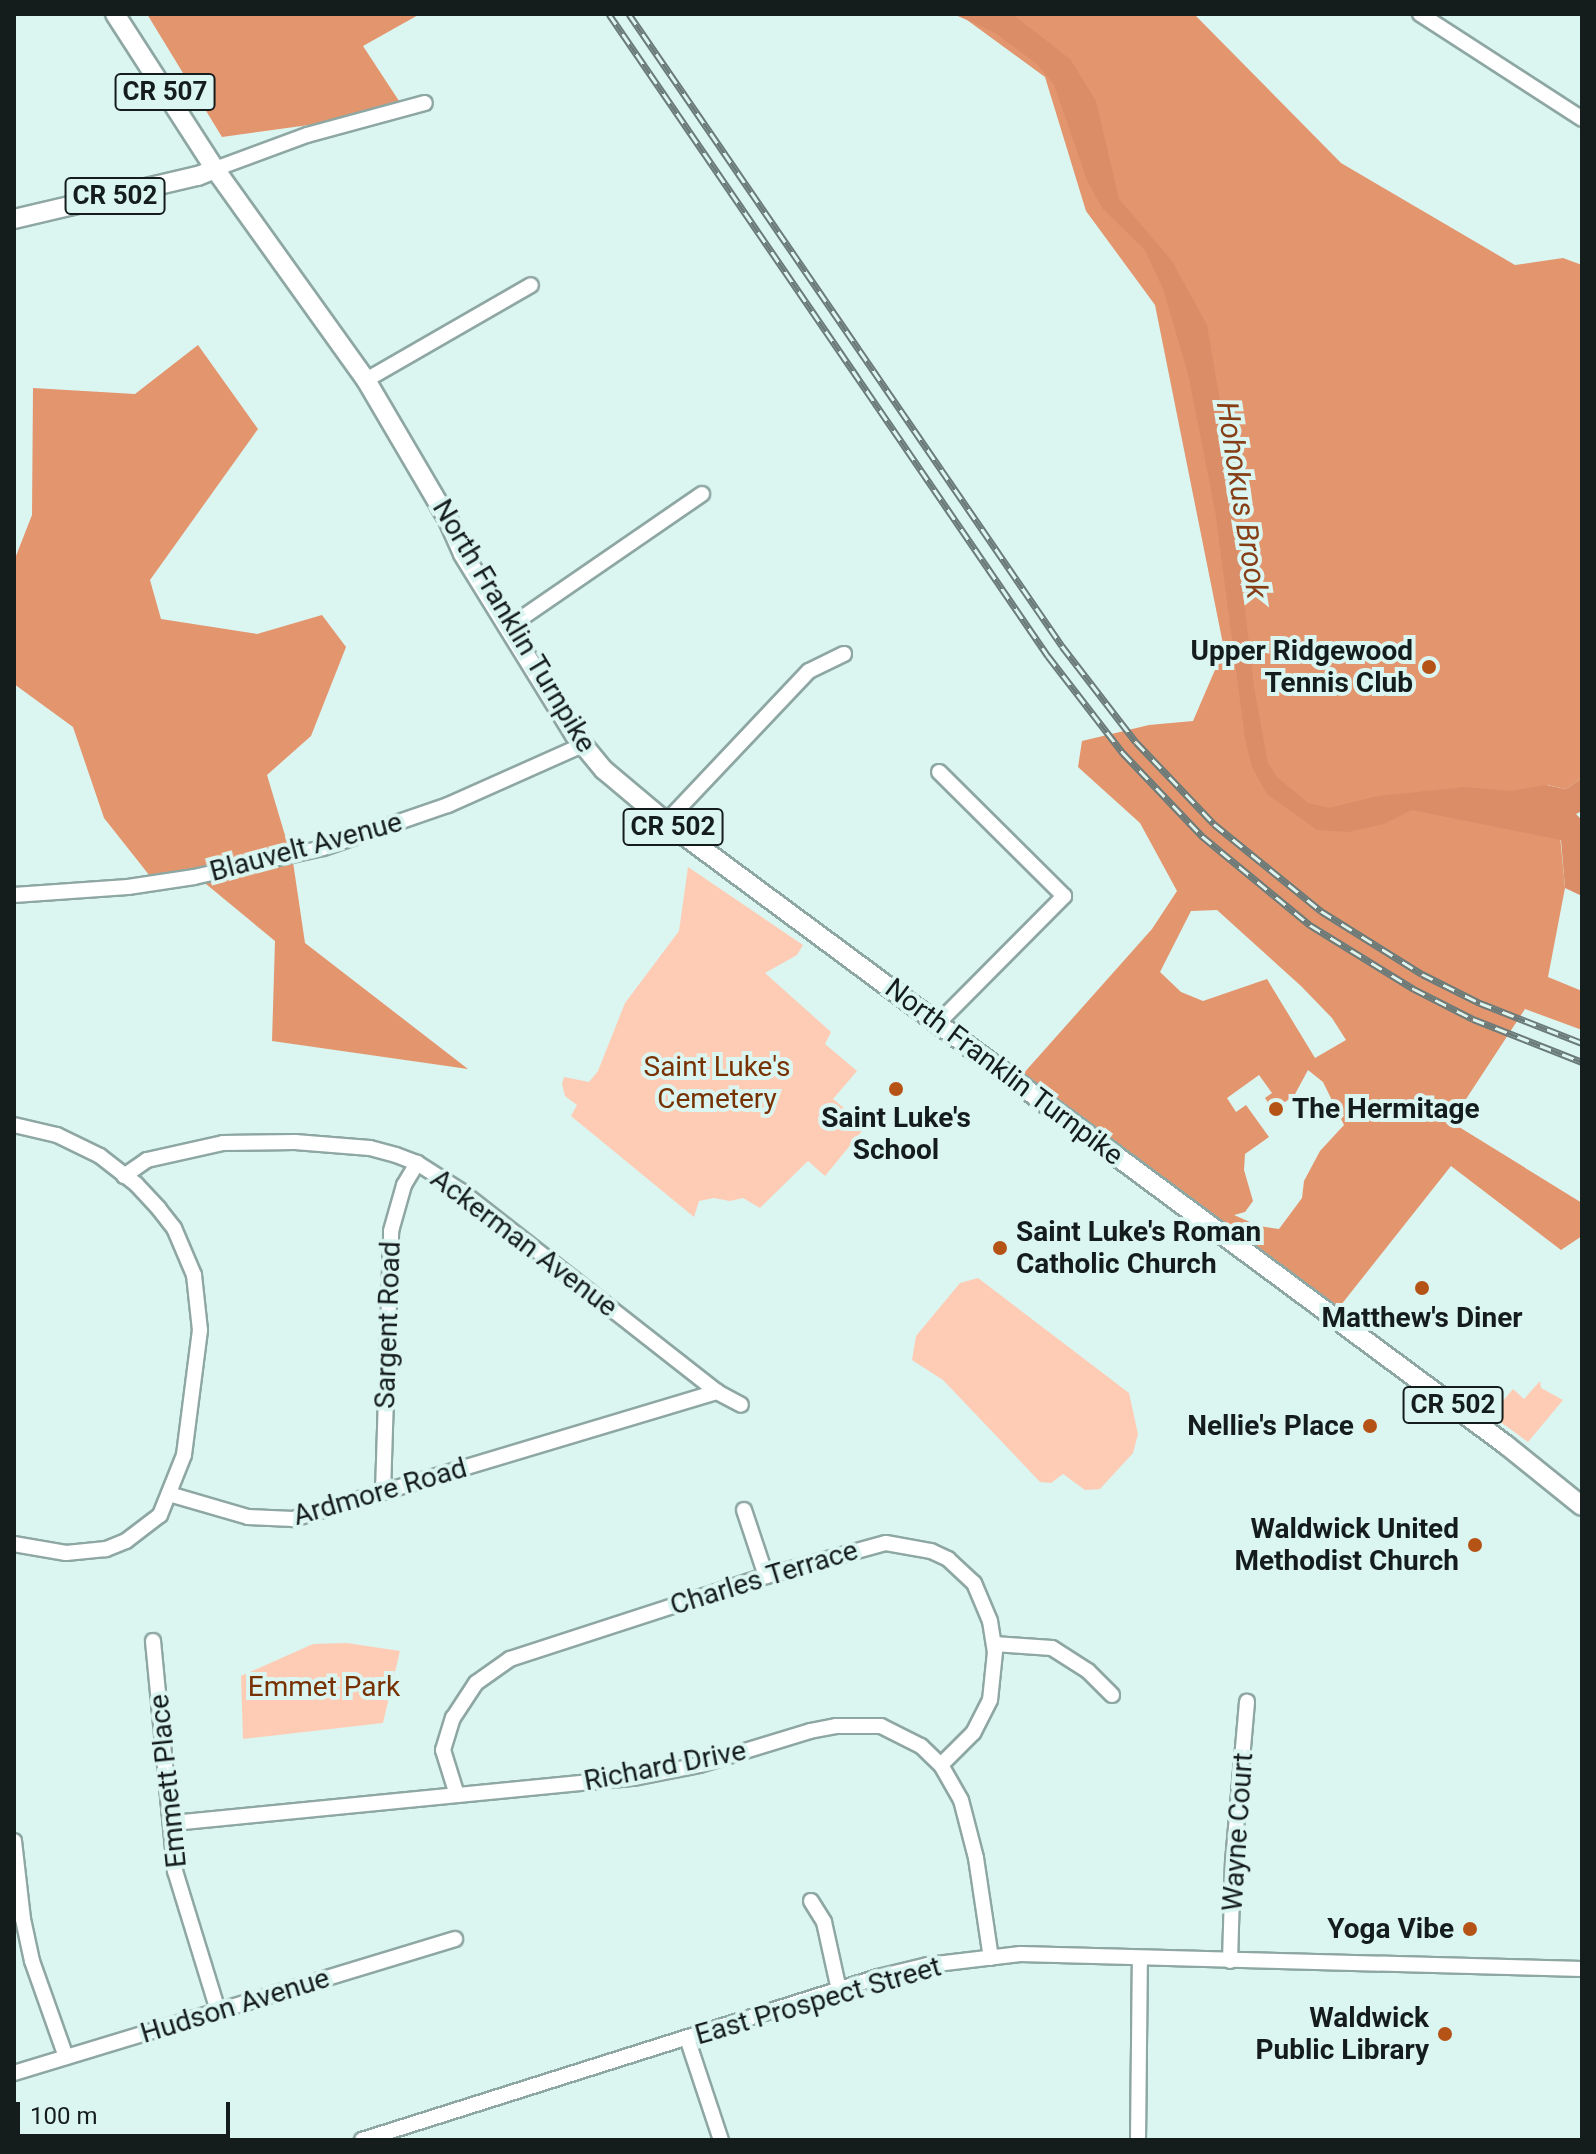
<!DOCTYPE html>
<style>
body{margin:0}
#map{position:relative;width:1596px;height:2154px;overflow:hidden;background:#dbf5f1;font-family:Roboto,sans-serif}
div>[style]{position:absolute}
.green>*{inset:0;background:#feccb5}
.forest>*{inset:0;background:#e3956e}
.water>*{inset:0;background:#db8d67}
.roads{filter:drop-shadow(2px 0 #8ea7a3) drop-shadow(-2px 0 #8ea7a3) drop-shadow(0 2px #8ea7a3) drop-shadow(0 -2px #8ea7a3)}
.minor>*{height:14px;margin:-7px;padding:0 7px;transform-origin:7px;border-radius:7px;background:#fff}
.major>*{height:18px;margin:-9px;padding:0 9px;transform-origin:9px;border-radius:9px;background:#fff}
.rail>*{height:7px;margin-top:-3.5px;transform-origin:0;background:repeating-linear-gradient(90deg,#dbf5f1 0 12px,#6b7b79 0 24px);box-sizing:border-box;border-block:2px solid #6b7b79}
.dots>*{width:22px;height:22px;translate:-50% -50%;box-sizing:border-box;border:4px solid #dbf5f1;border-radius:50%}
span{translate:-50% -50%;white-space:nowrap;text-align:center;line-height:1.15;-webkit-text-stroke:8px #dbf5f1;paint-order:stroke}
.shield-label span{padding:2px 6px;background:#dbf5f1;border:2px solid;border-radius:6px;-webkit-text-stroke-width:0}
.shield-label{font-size:26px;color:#141d1c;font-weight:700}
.street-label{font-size:28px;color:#141d1c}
.poi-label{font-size:28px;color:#141d1c;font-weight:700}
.right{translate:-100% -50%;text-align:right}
.left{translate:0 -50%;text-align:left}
.park-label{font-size:28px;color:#773103}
.water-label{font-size:30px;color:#863e16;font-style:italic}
.frame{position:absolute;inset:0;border:16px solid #141d1c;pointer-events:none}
.scale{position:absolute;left:16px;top:2102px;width:214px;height:36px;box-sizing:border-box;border:4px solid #141d1c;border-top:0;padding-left:10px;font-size:24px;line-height:28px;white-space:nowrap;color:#141d1c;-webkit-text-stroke:6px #dbf5f1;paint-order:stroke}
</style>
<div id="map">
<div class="green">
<i style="clip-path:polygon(688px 867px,803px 945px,797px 955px,765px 973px,831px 1032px,825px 1044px,857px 1071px,833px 1099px,866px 1126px,825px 1176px,808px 1161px,760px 1208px,743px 1198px,730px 1201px,714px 1198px,699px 1201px,694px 1217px,571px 1116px,577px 1105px,565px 1096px,562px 1084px,564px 1077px,589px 1082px,598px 1071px,625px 1003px,679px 931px)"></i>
<i style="clip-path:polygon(978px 1278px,1129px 1393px,1138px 1434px,1133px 1453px,1100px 1489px,1085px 1490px,1063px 1474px,1051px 1483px,1040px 1482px,943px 1380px,912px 1360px,916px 1336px,960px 1283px)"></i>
<i style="clip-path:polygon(1540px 1381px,1541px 1388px,1563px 1400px,1528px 1442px,1491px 1415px,1513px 1389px,1524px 1399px)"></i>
<i style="clip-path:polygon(347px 1643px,400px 1651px,383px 1723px,243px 1739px,241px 1676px,313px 1644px)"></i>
</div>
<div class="forest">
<i style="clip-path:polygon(147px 14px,420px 14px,363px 46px,399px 101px,316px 124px,222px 137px)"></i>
<i style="clip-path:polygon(evenodd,953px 14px,1194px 14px,1341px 163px,1515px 265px,1563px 258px,1582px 265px,1582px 778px,1566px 789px,1547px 785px,1559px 825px,1565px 888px,1548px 977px,1582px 991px,1582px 1030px,1525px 1009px,1451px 1122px,1582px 1203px,1582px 1236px,1561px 1250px,1451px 1166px,1337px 1310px,1023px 1074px,1152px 929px,1177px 891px,1140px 823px,1078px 767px,1082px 741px,1149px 725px,1193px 721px,1224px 649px,1155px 305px,1086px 211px,1045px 77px,967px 20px,953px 14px,1217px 910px,1301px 986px,1332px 1018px,1346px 1040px,1315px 1058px,1267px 979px,1203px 1001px,1181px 992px,1160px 972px,1191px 911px,1217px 910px,953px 14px,1308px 1070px,1323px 1082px,1344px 1125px,1320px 1151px,1304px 1181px,1302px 1198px,1279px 1229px,1259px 1226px,1234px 1215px,1245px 1212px,1253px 1201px,1244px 1170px,1245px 1154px,1269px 1137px,1246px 1105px,1236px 1112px,1227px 1098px,1259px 1075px,1272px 1093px,1265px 1098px,1269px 1104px,1278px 1098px,1282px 1104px,1294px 1096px,1308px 1070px)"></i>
<i style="clip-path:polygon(198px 345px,258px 429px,150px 580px,161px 619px,257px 634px,322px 615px,346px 647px,311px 736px,267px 775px,293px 862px,305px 943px,468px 1069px,272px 1041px,275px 941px,206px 884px,157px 885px,104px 818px,73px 727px,14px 684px,14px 561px,32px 515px,33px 388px,135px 394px)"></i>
</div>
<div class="water">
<i style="clip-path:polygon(955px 14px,1012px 14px,1070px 59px,1096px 101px,1119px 199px,1172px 261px,1207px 325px,1224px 425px,1254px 687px,1268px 763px,1278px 778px,1308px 803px,1329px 808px,1378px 796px,1466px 787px,1510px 791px,1546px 785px,1566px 789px,1582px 778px,1582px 811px,1576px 814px,1582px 820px,1582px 896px,1565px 888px,1561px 840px,1412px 810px,1384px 824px,1348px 832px,1317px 830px,1267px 794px,1252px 767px,1245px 738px,1215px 510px,1188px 374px,1163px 289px,1145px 250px,1102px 208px,1087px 180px,1054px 85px,1037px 64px,995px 33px)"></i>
</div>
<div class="roads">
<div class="minor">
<i style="left:1420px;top:14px;width:193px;rotate:32.9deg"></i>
<i style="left:215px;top:169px;width:98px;rotate:-20.3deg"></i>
<i style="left:307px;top:135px;width:122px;rotate:-15.2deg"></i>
<i style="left:366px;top:380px;width:190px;rotate:-29.9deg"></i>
<i style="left:510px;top:626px;width:233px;rotate:-34.5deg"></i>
<i style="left:666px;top:822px;width:208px;rotate:-46.6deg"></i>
<i style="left:809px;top:671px;width:39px;rotate:-26deg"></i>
<i style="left:14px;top:895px;width:114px;rotate:-4deg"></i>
<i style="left:128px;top:887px;width:67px;rotate:-8.6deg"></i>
<i style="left:194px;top:877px;width:132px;rotate:-12.7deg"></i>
<i style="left:323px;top:848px;width:132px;rotate:-19deg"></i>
<i style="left:448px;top:805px;width:148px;rotate:-24deg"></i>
<i style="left:938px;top:1023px;width:179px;rotate:-45.2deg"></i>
<i style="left:1064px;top:896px;width:176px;rotate:-135.2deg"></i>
<i style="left:14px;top:1125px;width:44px;rotate:13.1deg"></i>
<i style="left:57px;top:1135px;width:48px;rotate:26deg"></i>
<i style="left:100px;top:1156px;width:46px;rotate:37.9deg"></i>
<i style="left:136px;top:1184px;width:34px;rotate:47deg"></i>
<i style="left:159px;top:1209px;width:24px;rotate:52deg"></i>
<i style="left:174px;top:1228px;width:51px;rotate:66.9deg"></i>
<i style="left:194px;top:1275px;width:55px;rotate:83.8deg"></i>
<i style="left:200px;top:1330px;width:126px;rotate:97.3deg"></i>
<i style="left:184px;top:1455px;width:65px;rotate:111.8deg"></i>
<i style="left:160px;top:1515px;width:43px;rotate:142.6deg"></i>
<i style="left:126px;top:1541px;width:22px;rotate:158deg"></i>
<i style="left:106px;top:1549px;width:40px;rotate:174.3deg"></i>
<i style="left:66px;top:1553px;width:53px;rotate:-170.2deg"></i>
<i style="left:124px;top:1176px;width:28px;rotate:-35deg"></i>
<i style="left:147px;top:1160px;width:78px;rotate:-12.6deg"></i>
<i style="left:223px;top:1143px;width:72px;rotate:-0.8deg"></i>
<i style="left:295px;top:1142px;width:75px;rotate:4.6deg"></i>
<i style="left:370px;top:1148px;width:27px;rotate:15deg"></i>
<i style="left:396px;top:1155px;width:22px;rotate:21deg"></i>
<i style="left:417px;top:1163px;width:52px;rotate:32.5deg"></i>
<i style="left:461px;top:1191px;width:325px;rotate:38.1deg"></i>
<i style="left:717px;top:1392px;width:27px;rotate:28deg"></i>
<i style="left:383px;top:1492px;width:261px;rotate:-88.2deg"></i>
<i style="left:391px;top:1231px;width:48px;rotate:-74.2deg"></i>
<i style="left:404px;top:1185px;width:26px;rotate:-59deg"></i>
<i style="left:169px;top:1494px;width:82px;rotate:16.2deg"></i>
<i style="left:248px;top:1517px;width:45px;rotate:2.5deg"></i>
<i style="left:293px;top:1519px;width:443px;rotate:-16.7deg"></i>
<i style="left:744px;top:1510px;width:70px;rotate:71.6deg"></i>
<i style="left:153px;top:1641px;width:231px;rotate:84.5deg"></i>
<i style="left:175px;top:1871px;width:146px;rotate:72.9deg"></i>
<i style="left:994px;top:1644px;width:58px;rotate:3.9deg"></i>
<i style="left:1052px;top:1648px;width:43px;rotate:32.6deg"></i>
<i style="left:1088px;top:1671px;width:34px;rotate:45deg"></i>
<i style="left:457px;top:1795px;width:47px;rotate:-107.3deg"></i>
<i style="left:443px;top:1750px;width:34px;rotate:-73deg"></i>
<i style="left:453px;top:1718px;width:42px;rotate:-56.7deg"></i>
<i style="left:476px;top:1683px;width:42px;rotate:-35.2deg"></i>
<i style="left:510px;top:1659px;width:269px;rotate:-18deg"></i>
<i style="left:766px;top:1576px;width:124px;rotate:-15.4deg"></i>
<i style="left:886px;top:1543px;width:46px;rotate:10.1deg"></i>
<i style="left:931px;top:1551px;width:19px;rotate:25deg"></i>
<i style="left:948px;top:1559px;width:35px;rotate:43deg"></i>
<i style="left:974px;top:1583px;width:41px;rotate:67.2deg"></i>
<i style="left:990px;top:1621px;width:31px;rotate:81deg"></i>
<i style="left:995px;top:1652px;width:48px;rotate:95.9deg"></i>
<i style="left:990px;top:1700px;width:37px;rotate:117deg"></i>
<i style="left:973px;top:1733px;width:45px;rotate:135deg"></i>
<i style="left:173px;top:1823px;width:463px;rotate:-5.6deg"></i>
<i style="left:634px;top:1778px;width:66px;rotate:-11.3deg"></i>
<i style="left:699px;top:1765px;width:116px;rotate:-17deg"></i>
<i style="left:810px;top:1731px;width:26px;rotate:-11deg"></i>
<i style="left:836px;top:1726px;width:45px"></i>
<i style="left:881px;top:1726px;width:45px;rotate:26.6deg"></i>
<i style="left:921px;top:1746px;width:28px;rotate:44deg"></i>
<i style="left:941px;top:1765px;width:40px;rotate:60.3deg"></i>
<i style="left:961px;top:1800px;width:60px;rotate:75.5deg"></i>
<i style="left:976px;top:1858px;width:101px;rotate:81.5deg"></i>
<i style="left:14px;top:1841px;width:79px;rotate:83.4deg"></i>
<i style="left:23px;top:1919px;width:43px;rotate:77.9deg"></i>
<i style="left:32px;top:1961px;width:102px;rotate:70.5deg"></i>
<i style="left:811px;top:1901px;width:25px;rotate:58deg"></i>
<i style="left:824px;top:1922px;width:70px;rotate:77.6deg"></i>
<i style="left:1230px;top:1961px;width:99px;rotate:-88.3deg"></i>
<i style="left:1233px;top:1862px;width:161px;rotate:-85deg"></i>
<i style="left:687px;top:2038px;width:108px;rotate:71.6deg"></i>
<i style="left:14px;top:2073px;width:461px;rotate:-16.9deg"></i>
<i style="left:362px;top:2140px;width:541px;rotate:-17.53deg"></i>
<i style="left:878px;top:1977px;width:51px;rotate:-13.5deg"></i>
<i style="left:928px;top:1965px;width:93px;rotate:-6.8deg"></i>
<i style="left:1020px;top:1954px;width:562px;rotate:1.53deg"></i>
<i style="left:1138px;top:2140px;width:180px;rotate:-89.4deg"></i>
</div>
<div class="major">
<i style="left:115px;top:14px;width:184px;rotate:57.2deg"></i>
<i style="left:215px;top:169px;width:259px;rotate:54.4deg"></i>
<i style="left:366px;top:380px;width:162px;rotate:59.6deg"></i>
<i style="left:448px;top:520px;width:37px;rotate:66deg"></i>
<i style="left:463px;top:554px;width:213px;rotate:58.3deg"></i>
<i style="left:575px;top:735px;width:45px;rotate:50.4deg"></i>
<i style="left:604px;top:770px;width:81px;rotate:40deg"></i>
<i style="left:666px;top:822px;width:1046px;rotate:36.56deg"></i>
<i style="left:1506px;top:1445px;width:97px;rotate:38.8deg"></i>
<i style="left:14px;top:219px;width:189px;rotate:-13.2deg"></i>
<i style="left:198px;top:176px;width:18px;rotate:-22deg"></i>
</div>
</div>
<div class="rail">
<i style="left:609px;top:14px;width:778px;rotate:55.64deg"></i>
<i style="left:1048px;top:656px;width:123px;rotate:52.3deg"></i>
<i style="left:1123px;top:753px;width:115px;rotate:46.4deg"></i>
<i style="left:1202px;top:836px;width:140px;rotate:39.5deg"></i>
<i style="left:1310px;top:925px;width:122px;rotate:31.6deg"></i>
<i style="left:1414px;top:989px;width:66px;rotate:27deg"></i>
<i style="left:1473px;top:1019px;width:117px;rotate:21.5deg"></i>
<i style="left:629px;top:14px;width:766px;rotate:55.58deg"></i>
<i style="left:1062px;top:646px;width:121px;rotate:52.4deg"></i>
<i style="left:1136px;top:742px;width:113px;rotate:46.4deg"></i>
<i style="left:1214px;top:824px;width:138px;rotate:39.1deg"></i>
<i style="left:1321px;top:911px;width:119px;rotate:32deg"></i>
<i style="left:1422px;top:974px;width:65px;rotate:26.6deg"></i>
<i style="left:1480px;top:1003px;width:110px;rotate:21.4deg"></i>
</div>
<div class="dots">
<i style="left:1429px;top:667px;background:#b55317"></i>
<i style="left:896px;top:1089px;background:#b55317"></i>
<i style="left:1276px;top:1109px;background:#b55317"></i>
<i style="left:1000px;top:1248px;background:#b55317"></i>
<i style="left:1422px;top:1288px;background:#b55317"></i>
<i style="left:1370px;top:1426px;background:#b55317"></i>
<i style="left:1475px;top:1545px;background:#b55317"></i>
<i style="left:1470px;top:1929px;background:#b55317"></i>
<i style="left:1445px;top:2034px;background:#b55317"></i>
</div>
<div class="shield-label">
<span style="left:165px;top:92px">CR 507</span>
<span style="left:115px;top:196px">CR 502</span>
<span style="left:673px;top:827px">CR 502</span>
<span style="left:1453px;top:1405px">CR 502</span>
</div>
<div class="street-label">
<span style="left:514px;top:626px;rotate:59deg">North Franklin Turnpike</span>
<span style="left:306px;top:847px;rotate:-15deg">Blauvelt Avenue</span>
<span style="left:1004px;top:1072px;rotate:37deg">North Franklin Turnpike</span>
<span style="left:524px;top:1243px;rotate:37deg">Ackerman Avenue</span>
<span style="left:388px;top:1325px;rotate:-88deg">Sargent Road</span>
<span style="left:380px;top:1492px;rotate:-16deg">Ardmore Road</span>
<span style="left:764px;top:1578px;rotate:-17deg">Charles Terrace</span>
<span style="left:665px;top:1766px;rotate:-11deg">Richard Drive</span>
<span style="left:168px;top:1781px;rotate:-96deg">Emmett Place</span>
<span style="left:1238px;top:1832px;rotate:-86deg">Wayne Court</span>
<span style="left:818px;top:2001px;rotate:-16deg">East Prospect Street</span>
<span style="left:235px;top:2006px;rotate:-17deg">Hudson Avenue</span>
</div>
<div class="poi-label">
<span class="right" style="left:1413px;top:667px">Upper Ridgewood<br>Tennis Club</span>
<span class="left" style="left:1292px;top:1109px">The Hermitage</span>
<span style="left:896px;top:1134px">Saint Luke's<br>School</span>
<span class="left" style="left:1016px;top:1248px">Saint Luke's Roman<br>Catholic Church</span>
<span style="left:1422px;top:1318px">Matthew's Diner</span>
<span class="right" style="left:1354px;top:1426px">Nellie's Place</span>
<span class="right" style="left:1459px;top:1545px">Waldwick United<br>Methodist Church</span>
<span class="right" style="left:1454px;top:1929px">Yoga Vibe</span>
<span class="right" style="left:1429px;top:2034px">Waldwick<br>Public Library</span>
</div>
<div class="park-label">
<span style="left:717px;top:1083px">Saint Luke's<br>Cemetery</span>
<span style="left:324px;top:1687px">Emmet Park</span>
</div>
<div class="water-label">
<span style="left:1242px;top:500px;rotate:81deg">Hohokus Brook</span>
</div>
<div class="frame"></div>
<div class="scale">100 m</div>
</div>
